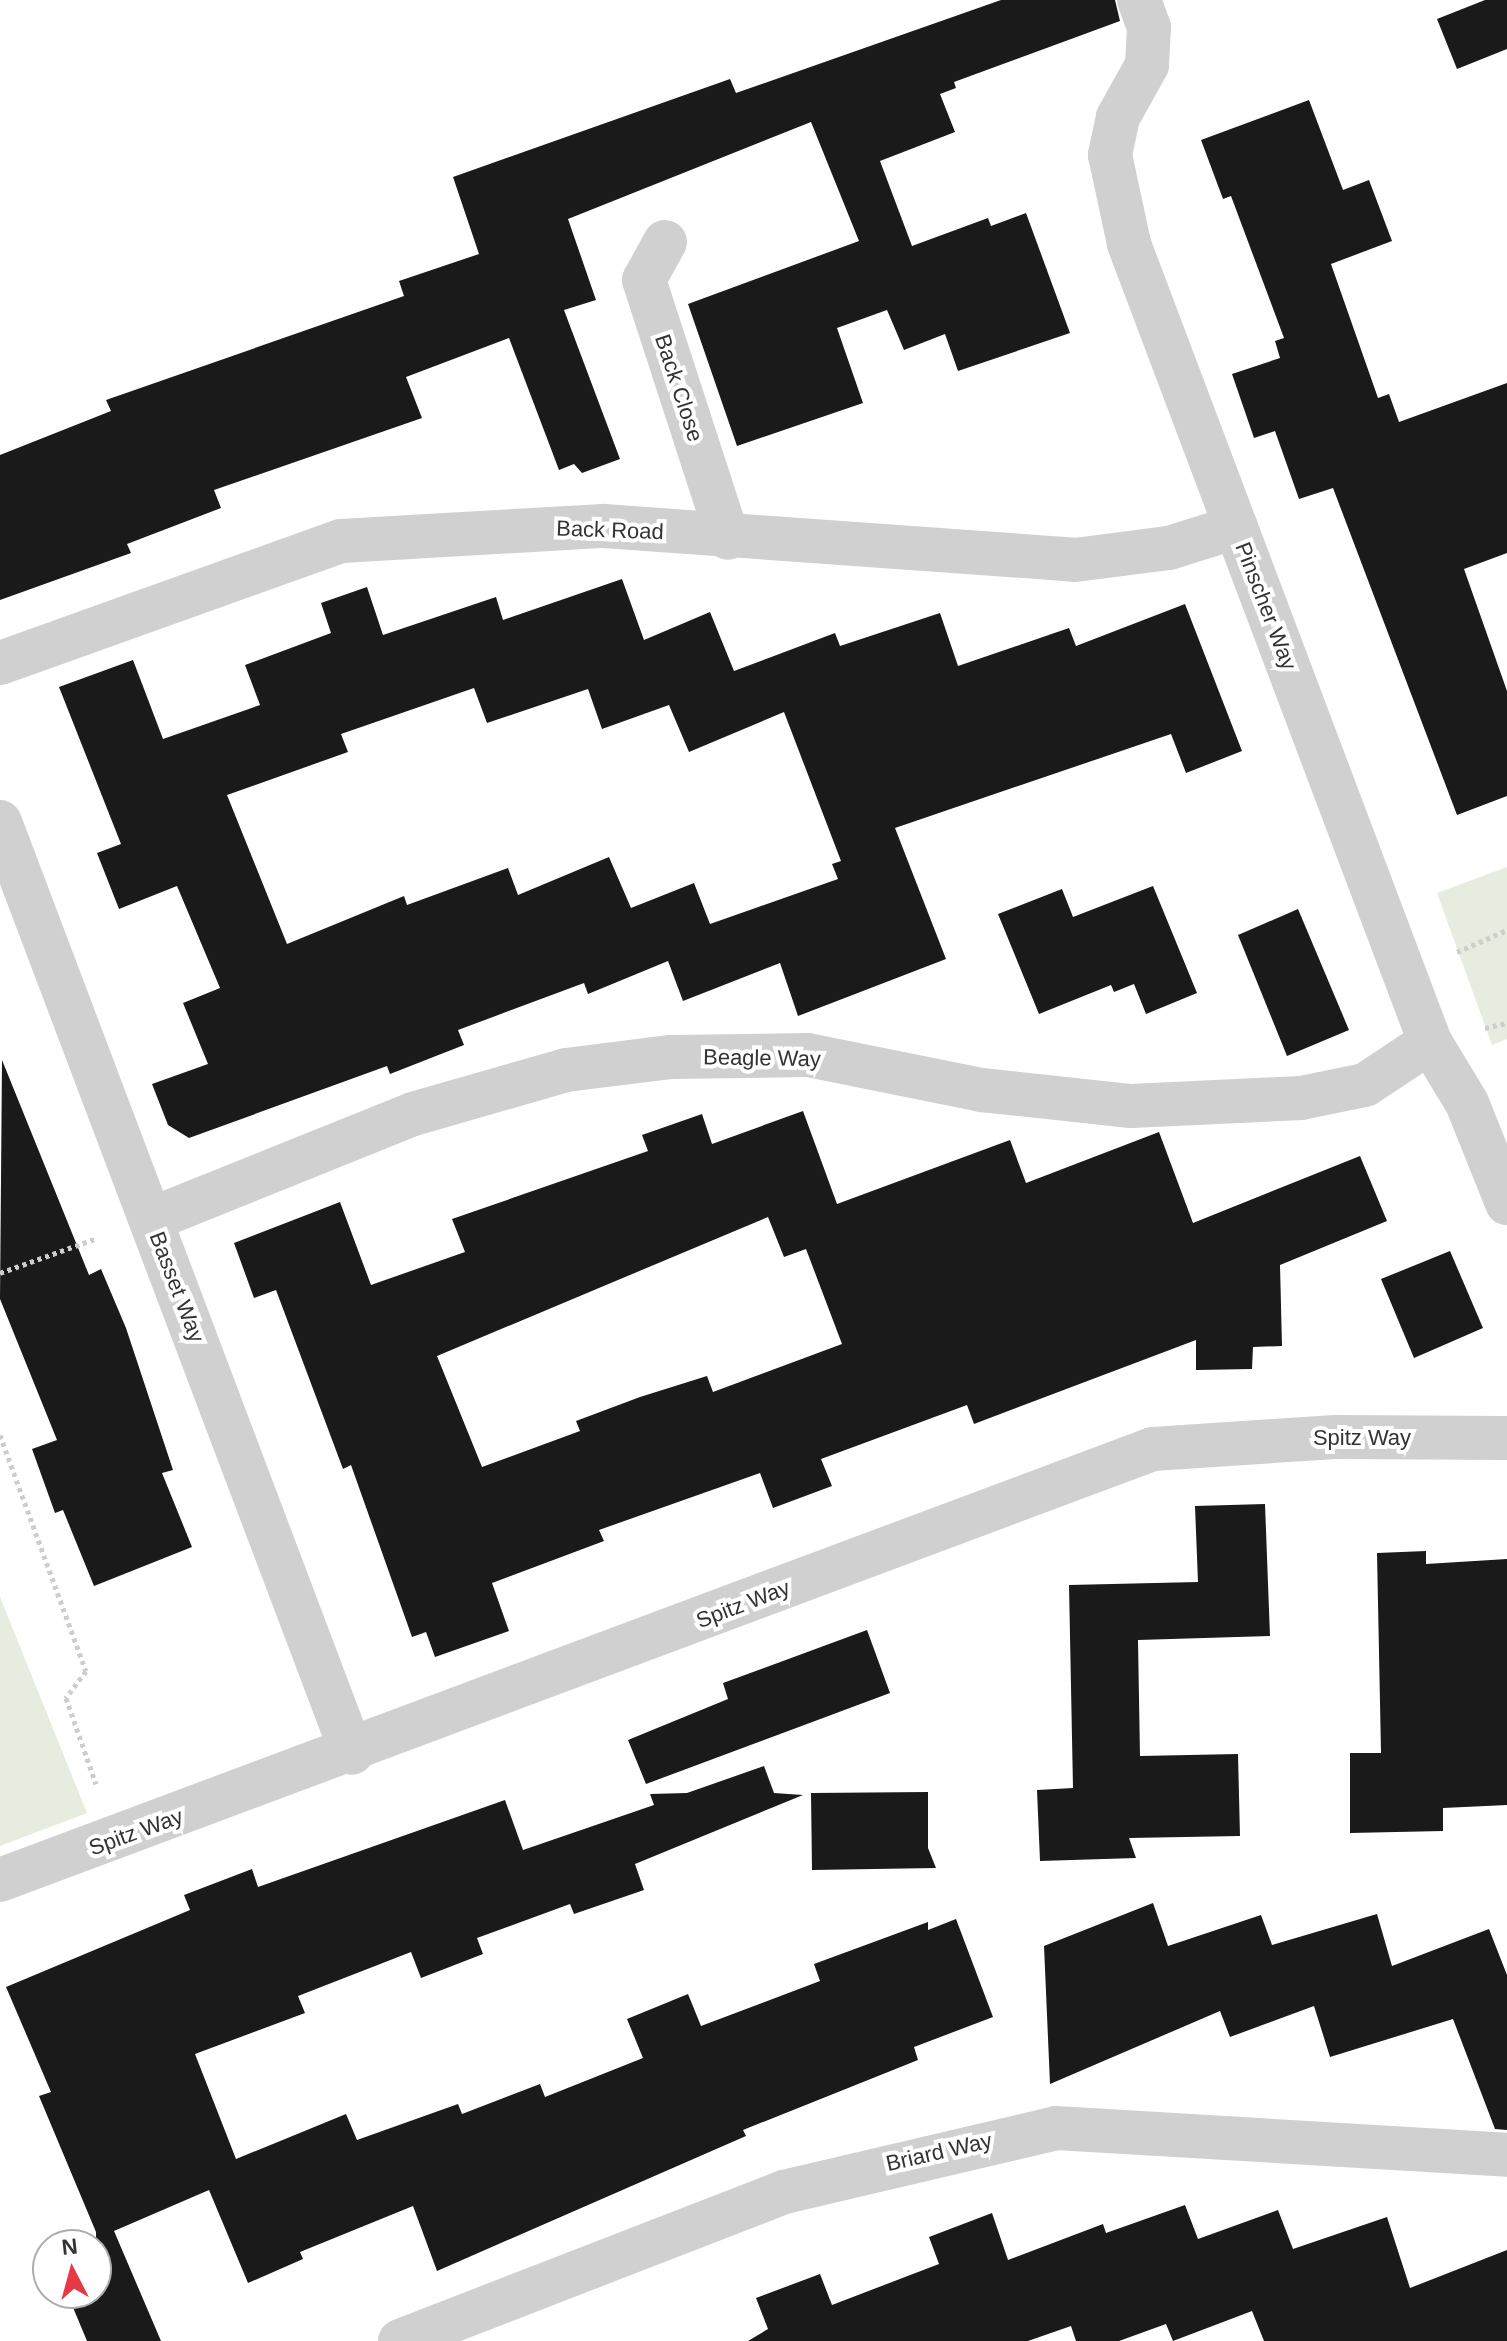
<!DOCTYPE html>
<style>
body{margin:0}
#map{position:relative;width:1507px;height:2341px;overflow:hidden;background:#fff;font-family:Helvetica,sans-serif}
div>[style]{position:absolute}
.green>*{inset:0;background:#e6ecdf}
.building>*{inset:0;background:#1a1a1a}
.path>*{height:5px;margin-top:-2.5px;transform-origin:0;background:repeating-linear-gradient(90deg,#cdcdcd 0 4px,transparent 0 8px)}
.street>*{height:44px;margin:-22px;padding:0 22px;transform-origin:22px;border-radius:22px;background:#d0d0d0}
span{translate:-50% -50%;white-space:nowrap;text-align:center;line-height:1.15;-webkit-text-stroke:8px #fff;paint-order:stroke}
.street-label{font-size:22px;color:#333}
.north{position:absolute;left:32px;top:2229px;width:80px;height:80px;box-sizing:border-box;background:#fff;border:2px solid #adadad;border-radius:50%;rotate:354deg;font-size:22px;font-weight:700;line-height:32px;text-align:center;color:#333}
.north::after{content:'';display:block;margin:auto;width:28px;height:36px;background:#e63946;clip-path:polygon(50% 0,100% 100%,50% 72%,0 100%)}
</style>
<div id="map">
<div class="green">
<i style="clip-path:polygon(1507px 867px,1507px 1039px,1492px 1045px,1437px 893px)"></i>
<i style="clip-path:polygon(0 1597px,87px 1813px,0 1846px)"></i>
</div>
<div class="building">
<i style="clip-path:polygon(1001px 0,1115px 0,1120px 21px,954px 82px,956px 88px,940px 94px,955px 132px,880px 161px,912px 246px,988px 218px,991px 226px,1026px 213px,1070px 333px,958px 371px,945px 334px,904px 350px,887px 310px,837px 328px,863px 403px,737px 446px,688px 304px,859px 241px,811px 122px,568px 219px,596px 300px,564px 310px,620px 459px,582px 473px,574px 464px,559px 470px,509px 338px,406px 377px,422px 418px,214px 490px,221px 508px,127px 544px,131px 553px,0 600px,0 455px,111px 411px,106px 400px,404px 296px,399px 281px,479px 254px,453px 177px,730px 79px,736px 93px)"></i>
<i style="clip-path:polygon(1485px 0,1507px 0,1507px 49px,1457px 69px,1437px 19px)"></i>
<i style="clip-path:polygon(1309px 100px,1343px 190px,1369px 180px,1392px 241px,1331px 264px,1378px 398px,1389px 394px,1399px 422px,1507px 383px,1507px 553px,1464px 569px,1507px 691px,1507px 796px,1457px 815px,1333px 488px,1299px 499px,1275px 431px,1254px 438px,1232px 374px,1280px 358px,1275px 341px,1284px 338px,1231px 196px,1223px 199px,1201px 140px)"></i>
<i style="clip-path:polygon(evenodd,622px 579px,644px 640px,710px 612px,734px 671px,835px 633px,840px 646px,940px 613px,958px 666px,1069px 628px,1076px 646px,1185px 604px,1242px 751px,1186px 773px,1171px 734px,895px 828px,946px 959px,798px 1016px,780px 963px,683px 1001px,668px 961px,588px 994px,584px 983px,458px 1030px,464px 1045px,390px 1074px,387px 1066px,189px 1138px,168px 1125px,152px 1084px,208px 1064px,183px 1003px,220px 988px,177px 886px,119px 909px,97px 853px,121px 844px,59px 687px,133px 660px,163px 739px,260px 705px,245px 665px,331px 633px,321px 603px,367px 587px,383px 635px,496px 597px,503px 620px,622px 579px,474px 688px,487px 723px,588px 689px,602px 729px,669px 705px,689px 752px,784px 712px,841px 861px,832px 864px,838px 879px,710px 924px,694px 883px,631px 908px,609px 857px,518px 895px,508px 868px,407px 905px,404px 896px,287px 944px,227px 795px,348px 752px,341px 734px,474px 688px)"></i>
<i style="clip-path:polygon(1153px 886px,1197px 993px,1146px 1014px,1134px 984px,1114px 992px,1111px 985px,1039px 1014px,998px 914px,1062px 889px,1073px 917px)"></i>
<i style="clip-path:polygon(1298px 909px,1349px 1030px,1287px 1056px,1238px 935px)"></i>
<i style="clip-path:polygon(2px 1060px,89px 1275px,101px 1269px,126px 1328px,173px 1470px,162px 1473px,192px 1547px,94px 1586px,63px 1510px,55px 1513px,32px 1449px,57px 1440px,0 1299px)"></i>
<i style="clip-path:polygon(evenodd,803px 1111px,837px 1204px,1010px 1140px,1026px 1183px,1159px 1132px,1193px 1223px,1360px 1156px,1387px 1221px,1280px 1265px,1282px 1346px,1253px 1347px,1252px 1369px,1196px 1370px,1196px 1340px,974px 1424px,967px 1405px,821px 1459px,832px 1486px,773px 1508px,760px 1473px,599px 1530px,604px 1541px,492px 1583px,509px 1631px,435px 1657px,426px 1632px,412px 1637px,351px 1465px,343px 1469px,276px 1290px,254px 1298px,234px 1243px,340px 1202px,371px 1285px,465px 1252px,452px 1219px,648px 1151px,642px 1135px,702px 1114px,712px 1144px,803px 1111px,768px 1217px,784px 1257px,806px 1249px,842px 1344px,713px 1392px,707px 1376px,640px 1397px,576px 1421px,580px 1431px,482px 1467px,437px 1356px,768px 1217px)"></i>
<i style="clip-path:polygon(1450px 1251px,1483px 1328px,1414px 1358px,1381px 1279px)"></i>
<i style="clip-path:polygon(1265px 1504px,1270px 1636px,1138px 1640px,1140px 1756px,1238px 1754px,1240px 1836px,1129px 1838px,1136px 1858px,1040px 1861px,1037px 1790px,1073px 1788px,1069px 1585px,1198px 1582px,1195px 1506px)"></i>
<i style="clip-path:polygon(1426px 1551px,1426px 1564px,1507px 1559px,1507px 1805px,1443px 1808px,1443px 1831px,1350px 1833px,1350px 1753px,1381px 1753px,1377px 1553px)"></i>
<i style="clip-path:polygon(867px 1630px,890px 1693px,646px 1784px,628px 1740px,728px 1699px,723px 1683px)"></i>
<i style="clip-path:polygon(764px 1766px,774px 1793px,803px 1795px,635px 1864px,644px 1890px,574px 1914px,570px 1904px,477px 1938px,483px 1954px,421px 1978px,411px 1952px,298px 1996px,305px 2013px,195px 2054px,236px 2159px,346px 2114px,357px 2140px,458px 2104px,462px 2114px,540px 2084px,545px 2097px,643px 2058px,627px 2019px,688px 1994px,701px 2026px,820px 1981px,814px 1964px,928px 1922px,928px 1930px,956px 1919px,993px 2017px,914px 2047px,918px 2060px,743px 2130px,746px 2136px,437px 2271px,413px 2206px,300px 2252px,303px 2259px,248px 2283px,209px 2190px,114px 2231px,161px 2341px,87px 2341px,67px 2293px,96px 2293px,96px 2232px,39px 2096px,51px 2092px,6px 1987px,190px 1910px,184px 1895px,252px 1869px,258px 1887px,505px 1800px,523px 1850px,654px 1805px,650px 1794px,687px 1793px)"></i>
<i style="clip-path:polygon(928px 1792px,928px 1848px,936px 1868px,812px 1870px,811px 1793px)"></i>
<i style="clip-path:polygon(1153px 1903px,1168px 1946px,1261px 1915px,1272px 1945px,1377px 1914px,1392px 1966px,1489px 1929px,1507px 1975px,1507px 2130px,1495px 2129px,1453px 2019px,1330px 2057px,1314px 2006px,1230px 2037px,1220px 2011px,1050px 2084px,1044px 1946px)"></i>
<i style="clip-path:polygon(1185px 2205px,1198px 2239px,1278px 2210px,1293px 2249px,1387px 2217px,1410px 2288px,1507px 2250px,1507px 2341px,1264px 2341px,1252px 2311px,1173px 2341px,1166px 2324px,1119px 2341px,1076px 2341px,1071px 2326px,1028px 2341px,748px 2341px,768px 2329px,756px 2298px,820px 2274px,832px 2305px,939px 2264px,929px 2237px,992px 2213px,1008px 2260px,1103px 2224px,1106px 2233px)"></i>
</div>
<div class="path">
<i style="left:1457px;top:952px;width:55px;rotate:-23.7deg"></i>
<i style="left:1485px;top:1028px;width:23px;rotate:-13deg"></i>
<i style="left:0;top:1273px;width:103px;rotate:-19.8deg"></i>
<i style="left:0;top:1435px;width:251px;rotate:70deg"></i>
<i style="left:86px;top:1671px;width:34px;rotate:127deg"></i>
<i style="left:66px;top:1698px;width:91px;rotate:70.8deg"></i>
</div>
<div class="street">
<i style="left:1139px;top:0;width:29px;rotate:70deg"></i>
<i style="left:1149px;top:27px;width:38px;rotate:93deg"></i>
<i style="left:1147px;top:65px;width:60px;rotate:119.1deg"></i>
<i style="left:1118px;top:117px;width:39px;rotate:102deg"></i>
<i style="left:1110px;top:155px;width:91px;rotate:77.9deg"></i>
<i style="left:1129px;top:244px;width:853px;rotate:69.33deg"></i>
<i style="left:1430px;top:1042px;width:71px;rotate:58.8deg"></i>
<i style="left:1467px;top:1103px;width:108px;rotate:68.2deg"></i>
<i style="left:665px;top:242px;width:43px;rotate:118.9deg"></i>
<i style="left:644px;top:280px;width:271px;rotate:72deg"></i>
<i style="left:0;top:663px;width:362px;rotate:-19.7deg"></i>
<i style="left:341px;top:541px;width:263px;rotate:-3.3deg"></i>
<i style="left:604px;top:526px;width:472px;rotate:4.1deg"></i>
<i style="left:1075px;top:560px;width:95px;rotate:-7.3deg"></i>
<i style="left:1169px;top:548px;width:70px;rotate:-17.4deg"></i>
<i style="left:0;top:822px;width:995px;rotate:69.29deg"></i>
<i style="left:152px;top:1219px;width:281px;rotate:-21.9deg"></i>
<i style="left:413px;top:1114px;width:159px;rotate:-16deg"></i>
<i style="left:566px;top:1070px;width:106px;rotate:-7.1deg"></i>
<i style="left:671px;top:1057px;width:137px;rotate:-0.8deg"></i>
<i style="left:808px;top:1055px;width:177px;rotate:11.4deg"></i>
<i style="left:981px;top:1090px;width:151px;rotate:6.1deg"></i>
<i style="left:1131px;top:1106px;width:170px;rotate:-2.7deg"></i>
<i style="left:1301px;top:1098px;width:65px;rotate:-11.5deg"></i>
<i style="left:1365px;top:1085px;width:78px;rotate:-33.5deg"></i>
<i style="left:0;top:1880px;width:1231px;rotate:-20.5deg"></i>
<i style="left:1153px;top:1449px;width:182px;rotate:-3.8deg"></i>
<i style="left:1335px;top:1437px;width:172px;rotate:0.3deg"></i>
<i style="left:400px;top:2341px;width:412px;rotate:-21.2deg"></i>
<i style="left:784px;top:2192px;width:279px;rotate:-13.2deg"></i>
<i style="left:1056px;top:2128px;width:452px;rotate:3.4deg"></i>
</div>
<div class="street-label">
<span style="left:679px;top:388px;rotate:72deg">Back Close</span>
<span style="left:610px;top:530px;rotate:2deg">Back Road</span>
<span style="left:1266px;top:606px;rotate:69deg">Pinscher Way</span>
<span style="left:762px;top:1058px;rotate:1deg">Beagle Way</span>
<span style="left:177px;top:1287px;rotate:69deg">Basset Way</span>
<span style="left:1362px;top:1438px">Spitz Way</span>
<span style="left:743px;top:1604px;rotate:-21deg">Spitz Way</span>
<span style="left:136px;top:1832px;rotate:-20deg">Spitz Way</span>
<span style="left:939px;top:2152px;rotate:-13deg">Briard Way</span>
</div>
<div class="north">N</div>
</div>
